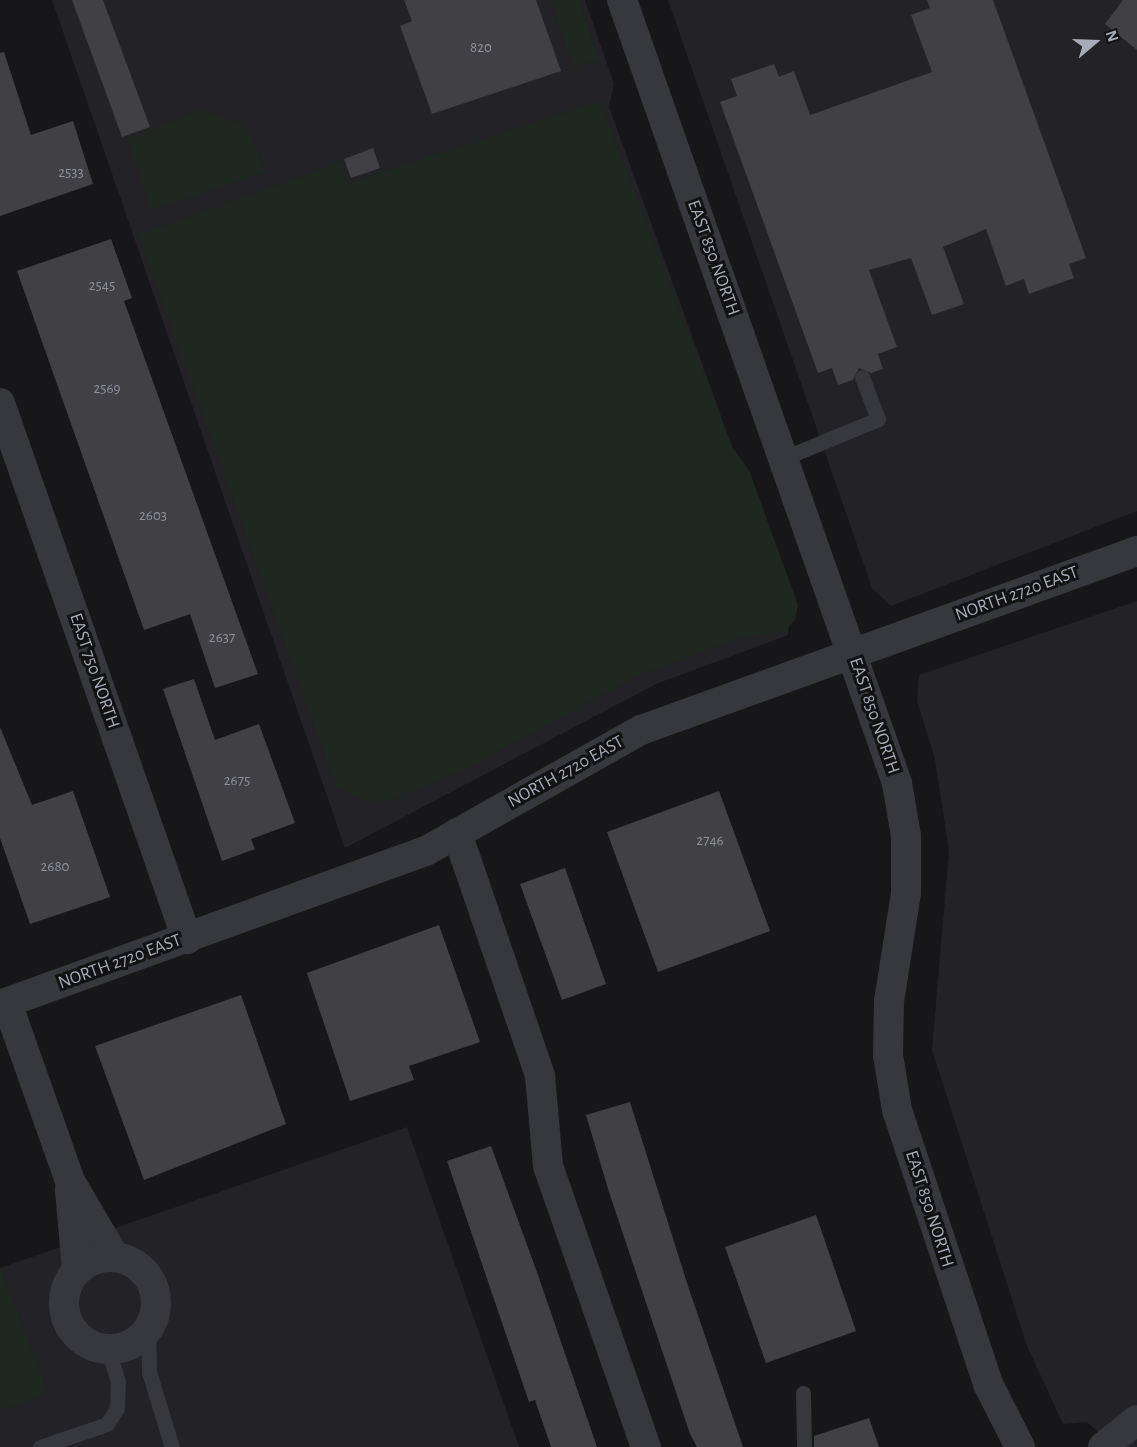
<!DOCTYPE html>
<style>
body{margin:0}
#map{position:relative;width:1137px;height:1447px;overflow:hidden;background:#171618;font-family:"Alegreya Sans",sans-serif}
div>[style]{position:absolute}
.built>*{inset:0;background:#232226}
.green>*{inset:0;background:#1e2720}
.building>*{inset:0;background:#414145}
.lane>*{height:15px;margin:-7.5px;padding:0 7.5px;transform-origin:7.5px;border-radius:7.5px;background:#37383e}
.street>*{height:30px;margin:-15px;padding:0 15px;transform-origin:15px;border-radius:15px;background:#37383e}
.street>.ring{margin:-15px;padding:0;box-sizing:content-box;background:none;border:30px solid #37383e;border-radius:50%}
span{translate:-50% -50%;white-space:nowrap;text-align:center;line-height:1.15;-webkit-text-stroke:6px #121114;paint-order:stroke}
.number-label{font-size:15px;color:#8e919b}
.number-label span{-webkit-text-stroke-width:0}
.street-label{font-size:18px;color:#a8acb8}
.north{position:absolute;left:1065px;top:12px;width:60px;height:60px;-webkit-text-stroke:4px #121114;paint-order:stroke;rotate:71deg;font-size:16px;font-weight:700;line-height:24px;text-align:center;color:#a8acb8}
.north::after{content:'';display:block;margin:auto;width:21px;height:27px;background:#a8acb8;clip-path:polygon(50% 0,100% 100%,50% 72%,0 100%)}
</style>
<div id="map">
<div class="built">
<i style="clip-path:polygon(52px 0,585px 0,614px 84px,609px 107px,791px 609px,788px 635px,656px 684px,345px 848px)"></i>
<i style="clip-path:polygon(668px 0,1137px 0,1137px 511px,891px 606px,872px 588px)"></i>
<i style="clip-path:polygon(1137px 601px,1137px 1447px,1114px 1447px,1087px 1422px,1063px 1424px,1027px 1346px,932px 1050px,949px 852px,935px 759px,917px 701px,919px 675px)"></i>
<i style="clip-path:polygon(407px 1127px,519px 1447px,0 1447px,0 1268px)"></i>
</div>
<div class="green">
<i style="clip-path:polygon(551px 0,579px 0,599px 59px,573px 69px)"></i>
<i style="clip-path:polygon(600px 101px,732px 447px,749px 470px,798px 605px,795px 620px,783px 632px,743px 637px,633px 678px,466px 769px,411px 792px,385px 802px,363px 800px,336px 787px,138px 235px,341px 162px,348px 183px)"></i>
<i style="clip-path:polygon(202px 109px,247px 127px,265px 172px,151px 211px,127px 139px)"></i>
<i style="clip-path:polygon(0 1266px,46px 1387px,45px 1395px,0 1411px)"></i>
</div>
<div class="building">
<i style="clip-path:polygon(72px 0,103px 0,150px 127px,122px 137px)"></i>
<i style="clip-path:polygon(404px 0,536px 0,561px 71px,432px 114px,400px 26px,412px 21px)"></i>
<i style="clip-path:polygon(927px 0,993px 0,1086px 258px,1069px 264px,1074px 278px,1029px 294px,1024px 279px,1006px 286px,986px 229px,943px 247px,964px 304px,932px 315px,911px 258px,869px 270px,897px 347px,878px 354px,883px 369px,871px 373px,859px 368px,853px 380px,838px 385px,832px 368px,818px 373px,720px 102px,737px 96px,731px 79px,774px 64px,779px 77px,794px 71px,810px 115px,932px 72px,911px 15px,930px 8px)"></i>
<i style="clip-path:polygon(1123px 0,1137px 0,1137px 50px,1105px 24px)"></i>
<i style="clip-path:polygon(4px 52px,31px 135px,73px 121px,93px 184px,0 216px,0 53px)"></i>
<i style="clip-path:polygon(373px 148px,380px 168px,351px 178px,344px 159px)"></i>
<i style="clip-path:polygon(111px 239px,132px 298px,124px 301px,258px 674px,215px 688px,190px 614px,144px 630px,17px 271px)"></i>
<i style="clip-path:polygon(194px 679px,215px 740px,259px 724px,295px 823px,251px 839px,255px 849px,222px 861px,163px 689px)"></i>
<i style="clip-path:polygon(0 727px,32px 805px,73px 791px,110px 897px,30px 924px,0 838px)"></i>
<i style="clip-path:polygon(719px 791px,770px 931px,658px 972px,607px 832px)"></i>
<i style="clip-path:polygon(565px 868px,606px 984px,562px 1000px,520px 884px)"></i>
<i style="clip-path:polygon(439px 925px,480px 1042px,409px 1066px,414px 1080px,350px 1101px,307px 973px)"></i>
<i style="clip-path:polygon(241px 995px,286px 1124px,144px 1180px,95px 1046px)"></i>
<i style="clip-path:polygon(630px 1102px,688px 1286px,743px 1447px,697px 1447px,690px 1434px,609px 1192px,586px 1115px)"></i>
<i style="clip-path:polygon(491px 1146px,538px 1275px,597px 1447px,551px 1447px,535px 1400px,529px 1402px,447px 1161px)"></i>
<i style="clip-path:polygon(816px 1215px,856px 1331px,766px 1363px,725px 1247px)"></i>
<i style="clip-path:polygon(869px 1418px,879px 1447px,814px 1447px,814px 1436px)"></i>
</div>
<div class="lane">
<i style="left:784px;top:458px;width:102px;rotate:-22.5deg"></i>
<i style="left:878px;top:419px;width:45px;rotate:-110.9deg"></i>
<i style="left:148px;top:1330px;width:42px;rotate:88.6deg"></i>
<i style="left:149px;top:1372px;width:78px;rotate:73deg"></i>
<i style="left:803px;top:1393px;width:54px;rotate:88.9deg"></i>
<i style="left:40px;top:1447px;width:71px;rotate:-18.9deg"></i>
<i style="left:107px;top:1424px;width:19px;rotate:-58deg"></i>
<i style="left:117px;top:1408px;width:26px;rotate:-88deg"></i>
<i style="left:118px;top:1382px;width:34px;rotate:-107deg"></i>
</div>
<div class="street">
<i style="left:622px;top:0;width:830px;rotate:70.65deg"></i>
<i style="left:897px;top:783px;width:54px;rotate:80.4deg"></i>
<i style="left:906px;top:836px;width:57px;rotate:90deg"></i>
<i style="left:906px;top:893px;width:109px;rotate:98.9deg"></i>
<i style="left:889px;top:1001px;width:54px;rotate:91.1deg"></i>
<i style="left:888px;top:1055px;width:56px;rotate:80.7deg"></i>
<i style="left:897px;top:1110px;width:289px;rotate:71.6deg"></i>
<i style="left:988px;top:1384px;width:71px;rotate:63.1deg"></i>
<i style="left:0;top:403px;width:568px;rotate:70.77deg"></i>
<i style="left:457px;top:833px;width:257px;rotate:71.1deg"></i>
<i style="left:540px;top:1076px;width:90px;rotate:84.9deg"></i>
<i style="left:548px;top:1166px;width:298px;rotate:70.8deg"></i>
<i style="left:7px;top:1003px;width:189px;rotate:70.5deg"></i>
<i style="left:70px;top:1181px;width:87px;rotate:59.6deg"></i>
<i style="left:0;top:1005px;width:453px;rotate:-19.9deg"></i>
<i style="left:426px;top:851px;width:247px;rotate:-29.4deg"></i>
<i style="left:641px;top:730px;width:527px;rotate:-19.84deg"></i>
<i style="left:70px;top:1190px;width:80px;rotate:85deg"></i>
<i class="ring" style="left:64px;top:1257px;width:62px;height:62px"></i>
<i style="left:1103px;top:1447px;width:43px;rotate:-38.5deg"></i>
</div>
<div class="number-label">
<span style="left:481px;top:48px">820</span>
<span style="left:71px;top:173px">2533</span>
<span style="left:102px;top:286px">2545</span>
<span style="left:107px;top:389px">2569</span>
<span style="left:153px;top:516px">2603</span>
<span style="left:222px;top:638px">2637</span>
<span style="left:237px;top:781px">2675</span>
<span style="left:710px;top:841px">2746</span>
<span style="left:55px;top:867px">2680</span>
</div>
<div class="street-label">
<span style="left:713px;top:258px;rotate:70deg">EAST 850 NORTH</span>
<span style="left:1017px;top:594px;rotate:-20deg">NORTH 2720 EAST</span>
<span style="left:94px;top:671px;rotate:71deg">EAST 750 NORTH</span>
<span style="left:874px;top:716px;rotate:71deg">EAST 850 NORTH</span>
<span style="left:566px;top:772px;rotate:-29deg">NORTH 2720 EAST</span>
<span style="left:120px;top:962px;rotate:-20deg">NORTH 2720 EAST</span>
<span style="left:929px;top:1209px;rotate:72deg">EAST 850 NORTH</span>
</div>
<div class="north">N</div>
</div>
